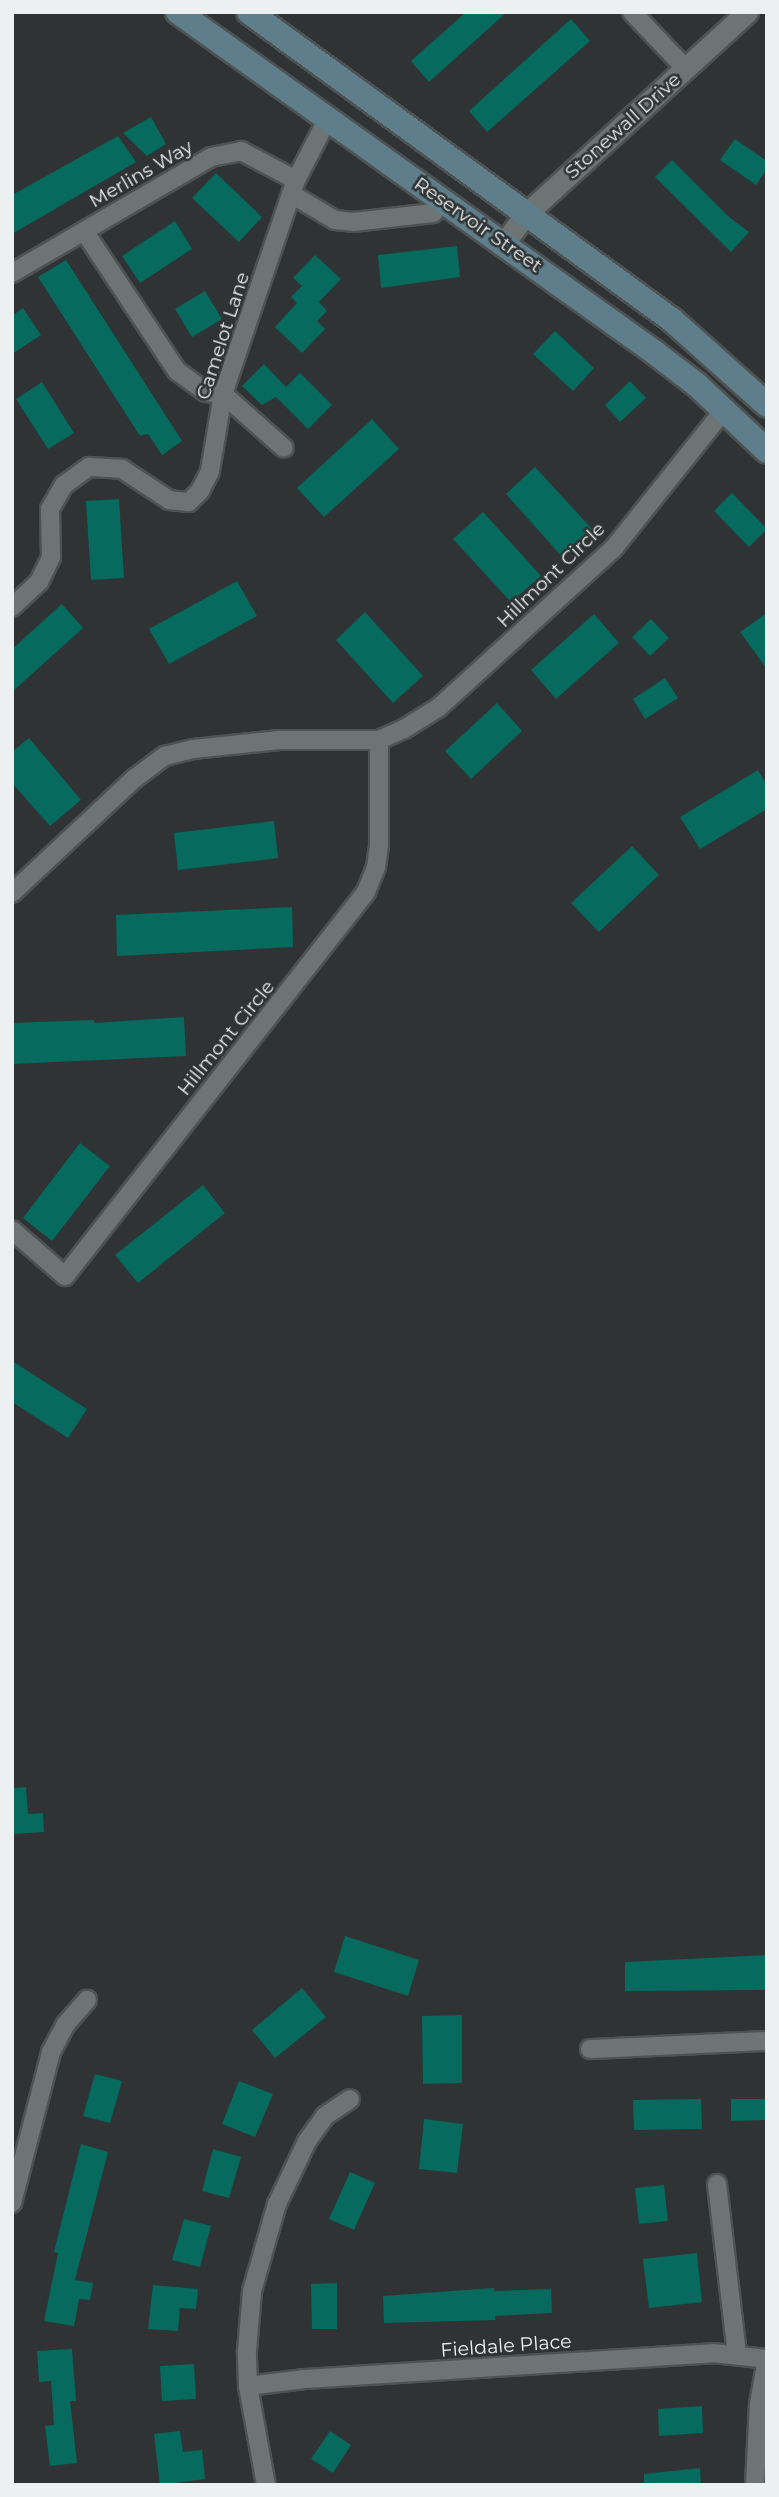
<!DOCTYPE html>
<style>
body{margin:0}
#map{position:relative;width:779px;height:2497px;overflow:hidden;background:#2f3333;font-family:Montserrat,sans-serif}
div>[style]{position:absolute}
.building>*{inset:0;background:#066a5f}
.roads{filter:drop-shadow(2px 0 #4f5252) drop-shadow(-2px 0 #4f5252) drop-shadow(0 2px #4f5252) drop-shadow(0 -2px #4f5252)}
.minor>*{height:18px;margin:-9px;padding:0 9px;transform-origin:9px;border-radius:9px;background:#6e7373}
.tertiary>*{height:21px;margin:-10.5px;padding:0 10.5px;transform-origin:10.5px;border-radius:10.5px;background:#6e7373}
.secondary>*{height:24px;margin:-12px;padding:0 12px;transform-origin:12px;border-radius:12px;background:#5e7e8b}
span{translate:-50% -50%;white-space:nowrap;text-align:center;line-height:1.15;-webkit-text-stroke:5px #2f3333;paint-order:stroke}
.street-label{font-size:19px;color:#edf0f0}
.frame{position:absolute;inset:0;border:14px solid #edf0f0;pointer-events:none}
</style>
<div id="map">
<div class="building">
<i style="clip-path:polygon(466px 12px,507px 12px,429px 82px,411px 61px)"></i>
<i style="clip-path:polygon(571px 19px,590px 41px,487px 132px,469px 111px)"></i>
<i style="clip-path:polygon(151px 117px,166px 144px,147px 156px,123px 133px)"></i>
<i style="clip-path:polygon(118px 136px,136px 162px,12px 234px,12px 195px)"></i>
<i style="clip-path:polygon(735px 139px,767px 161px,767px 169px,756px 185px,720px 160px)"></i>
<i style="clip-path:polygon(672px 160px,729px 217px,749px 232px,731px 252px,655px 177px)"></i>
<i style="clip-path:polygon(216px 173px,262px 217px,239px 242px,192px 198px)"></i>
<i style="clip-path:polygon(175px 221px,192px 249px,140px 283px,122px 256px)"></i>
<i style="clip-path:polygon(457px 246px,460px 277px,381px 288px,378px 255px)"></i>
<i style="clip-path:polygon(315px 255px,341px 279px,319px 302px,327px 311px,317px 321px,325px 329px,302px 353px,275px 327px,297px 303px,291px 297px,302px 286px,293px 278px)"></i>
<i style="clip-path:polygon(66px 260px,182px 441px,162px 455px,148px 434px,140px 436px,38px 277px)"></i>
<i style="clip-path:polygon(205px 291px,222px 319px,192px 337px,175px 309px)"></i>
<i style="clip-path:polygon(23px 308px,41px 335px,12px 354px,12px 316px)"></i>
<i style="clip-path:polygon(555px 331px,594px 368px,573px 391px,533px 354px)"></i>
<i style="clip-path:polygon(264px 364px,286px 387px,300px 373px,332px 405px,308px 429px,276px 397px,262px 405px,242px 386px)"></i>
<i style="clip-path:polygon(630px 381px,646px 398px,620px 422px,605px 405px)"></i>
<i style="clip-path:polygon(42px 382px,74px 433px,48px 449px,16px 399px)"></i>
<i style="clip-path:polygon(372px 419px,399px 449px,324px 517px,297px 488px)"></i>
<i style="clip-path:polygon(535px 467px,593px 530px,563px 558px,506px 494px)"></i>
<i style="clip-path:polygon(732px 493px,767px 529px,749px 547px,714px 511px)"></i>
<i style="clip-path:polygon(119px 499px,124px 578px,91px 580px,86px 501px)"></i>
<i style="clip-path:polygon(483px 512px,541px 576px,511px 602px,453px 539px)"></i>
<i style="clip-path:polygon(237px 581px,257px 616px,169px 664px,149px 629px)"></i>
<i style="clip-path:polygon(62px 604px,83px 628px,12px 692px,12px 649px)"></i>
<i style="clip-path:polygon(365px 612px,423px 676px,393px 703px,336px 640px)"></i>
<i style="clip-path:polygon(767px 613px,767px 669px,740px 632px)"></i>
<i style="clip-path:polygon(594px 614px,619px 643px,556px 699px,531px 670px)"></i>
<i style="clip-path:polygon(651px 619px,669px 638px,650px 656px,632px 637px)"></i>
<i style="clip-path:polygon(665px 678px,678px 698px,645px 719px,633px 699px)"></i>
<i style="clip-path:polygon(497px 703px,522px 731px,471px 779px,445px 751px)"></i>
<i style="clip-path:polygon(29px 738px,81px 800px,50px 826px,12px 783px,12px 752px)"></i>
<i style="clip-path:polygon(758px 770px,767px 785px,767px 809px,700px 849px,680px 817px)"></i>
<i style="clip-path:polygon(274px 821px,278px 858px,178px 870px,174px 833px)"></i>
<i style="clip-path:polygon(632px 846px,659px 875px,599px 932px,571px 903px)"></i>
<i style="clip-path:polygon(292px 907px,293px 947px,117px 956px,116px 915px)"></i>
<i style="clip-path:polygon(184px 1017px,186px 1056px,12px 1064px,12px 1023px,94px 1020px,94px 1023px)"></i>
<i style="clip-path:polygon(80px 1143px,110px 1166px,52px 1241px,23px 1218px)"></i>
<i style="clip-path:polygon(203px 1185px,225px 1213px,138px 1283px,115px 1255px)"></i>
<i style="clip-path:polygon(12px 1361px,87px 1409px,68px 1438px,12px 1402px)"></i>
<i style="clip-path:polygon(26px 1787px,28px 1814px,43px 1813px,44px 1832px,12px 1834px,12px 1788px)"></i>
<i style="clip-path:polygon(345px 1936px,419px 1960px,408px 1996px,334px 1972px)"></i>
<i style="clip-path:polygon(767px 1955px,767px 1990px,625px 1991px,625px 1962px)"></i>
<i style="clip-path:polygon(302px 1988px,326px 2017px,275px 2058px,252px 2030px)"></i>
<i style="clip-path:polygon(462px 2015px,462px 2083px,423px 2084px,422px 2016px)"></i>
<i style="clip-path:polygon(95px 2074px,122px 2081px,110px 2123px,83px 2116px)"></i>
<i style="clip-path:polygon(239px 2081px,273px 2094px,255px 2137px,222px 2124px)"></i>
<i style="clip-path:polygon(701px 2099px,702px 2129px,634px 2130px,633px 2100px)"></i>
<i style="clip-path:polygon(731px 2099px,767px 2099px,767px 2120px,731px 2121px)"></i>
<i style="clip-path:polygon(424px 2119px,463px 2124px,457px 2173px,419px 2169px)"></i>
<i style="clip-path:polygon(81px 2144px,108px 2152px,75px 2280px,93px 2283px,90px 2300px,79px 2299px,74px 2326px,44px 2321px,58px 2253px,54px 2252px)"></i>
<i style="clip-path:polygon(213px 2149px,241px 2157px,229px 2198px,202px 2191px)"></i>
<i style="clip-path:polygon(350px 2172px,375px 2183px,354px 2230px,329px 2219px)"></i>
<i style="clip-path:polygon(664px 2185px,668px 2221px,639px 2224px,635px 2188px)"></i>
<i style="clip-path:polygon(184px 2219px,211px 2226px,200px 2267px,172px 2260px)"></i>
<i style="clip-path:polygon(697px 2253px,702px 2302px,649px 2308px,643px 2259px)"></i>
<i style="clip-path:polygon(337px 2283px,337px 2329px,312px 2329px,311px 2284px)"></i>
<i style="clip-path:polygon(153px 2285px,198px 2289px,196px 2309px,180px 2308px,178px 2331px,148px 2329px)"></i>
<i style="clip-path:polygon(494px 2288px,494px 2291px,551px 2289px,552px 2313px,495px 2316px,495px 2320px,384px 2323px,383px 2296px)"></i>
<i style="clip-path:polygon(72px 2349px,76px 2401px,70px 2401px,77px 2463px,50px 2466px,45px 2426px,54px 2425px,51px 2381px,39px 2382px,37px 2351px)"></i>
<i style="clip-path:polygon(194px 2364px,196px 2399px,162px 2401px,160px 2366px)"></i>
<i style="clip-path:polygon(702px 2406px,703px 2433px,659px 2436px,658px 2409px)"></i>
<i style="clip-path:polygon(180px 2431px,183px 2452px,202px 2450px,205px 2479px,160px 2485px,154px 2434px)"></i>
<i style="clip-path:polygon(330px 2431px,351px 2445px,333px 2473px,311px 2459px)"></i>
<i style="clip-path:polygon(700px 2468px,701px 2485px,644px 2485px,644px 2474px)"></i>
</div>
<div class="roads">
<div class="minor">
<i style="left:632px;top:12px;width:79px;rotate:46.5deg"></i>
<i style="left:291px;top:194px;width:51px;rotate:30.6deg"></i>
<i style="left:335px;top:220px;width:18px;rotate:6deg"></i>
<i style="left:353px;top:222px;width:81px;rotate:-6.4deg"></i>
<i style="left:84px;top:231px;width:168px;rotate:56.4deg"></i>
<i style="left:177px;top:371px;width:36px;rotate:36deg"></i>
<i style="left:206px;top:392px;width:17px;rotate:7deg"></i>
<i style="left:223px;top:394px;width:81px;rotate:41.5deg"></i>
<i style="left:12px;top:273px;width:230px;rotate:-30.2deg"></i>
<i style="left:211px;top:157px;width:31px;rotate:-11deg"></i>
<i style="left:241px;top:151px;width:62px;rotate:27.8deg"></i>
<i style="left:12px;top:607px;width:37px;rotate:-43deg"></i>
<i style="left:39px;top:582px;width:28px;rotate:-64deg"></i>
<i style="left:51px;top:557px;width:48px;rotate:-91.2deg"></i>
<i style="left:50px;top:509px;width:28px;rotate:-60deg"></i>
<i style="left:64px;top:485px;width:31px;rotate:-36deg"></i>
<i style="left:89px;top:467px;width:33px;rotate:3deg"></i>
<i style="left:122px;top:469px;width:56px;rotate:33.4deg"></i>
<i style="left:169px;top:500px;width:20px;rotate:6deg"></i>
<i style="left:189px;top:502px;width:16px;rotate:-45deg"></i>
<i style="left:200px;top:491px;width:22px;rotate:-63deg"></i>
<i style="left:210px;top:471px;width:78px;rotate:-80.4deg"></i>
<i style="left:223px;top:394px;width:226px;rotate:-71.2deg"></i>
<i style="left:296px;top:180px;width:70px;rotate:-62.7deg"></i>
<i style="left:12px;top:893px;width:167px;rotate:-43.1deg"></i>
<i style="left:134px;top:779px;width:39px;rotate:-37deg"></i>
<i style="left:165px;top:756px;width:29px;rotate:-14deg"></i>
<i style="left:193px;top:749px;width:87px;rotate:-5.9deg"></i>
<i style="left:280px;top:740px;width:99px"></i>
<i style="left:379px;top:740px;width:27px;rotate:-24deg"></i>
<i style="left:404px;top:729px;width:40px;rotate:-32deg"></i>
<i style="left:438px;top:708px;width:236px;rotate:-42.3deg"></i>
<i style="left:613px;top:549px;width:178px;rotate:-51.4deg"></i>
<i style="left:12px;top:1230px;width:70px;rotate:41deg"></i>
<i style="left:65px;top:1276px;width:488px;rotate:-51.9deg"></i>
<i style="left:366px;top:892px;width:27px;rotate:-68deg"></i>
<i style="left:376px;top:867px;width:22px;rotate:-82deg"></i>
<i style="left:379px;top:845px;width:105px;rotate:-90deg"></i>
<i style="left:590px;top:2049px;width:177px;rotate:-2.6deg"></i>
<i style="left:717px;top:2184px;width:172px;rotate:83.3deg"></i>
<i style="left:12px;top:2203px;width:156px;rotate:-75.5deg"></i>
<i style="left:51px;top:2052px;width:32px;rotate:-62deg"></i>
<i style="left:66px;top:2024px;width:32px;rotate:-49deg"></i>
<i style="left:248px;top:2386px;width:57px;rotate:-7deg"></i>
<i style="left:305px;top:2379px;width:409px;rotate:-3.6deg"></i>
<i style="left:713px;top:2353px;width:54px;rotate:6.3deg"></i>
<i style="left:266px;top:2485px;width:101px;rotate:-100.3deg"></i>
<i style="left:248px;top:2386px;width:35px;rotate:-92deg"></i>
<i style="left:247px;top:2351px;width:60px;rotate:-85.2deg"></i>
<i style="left:252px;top:2291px;width:91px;rotate:-74deg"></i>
<i style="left:277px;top:2204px;width:70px;rotate:-64.5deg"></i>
<i style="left:307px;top:2141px;width:31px;rotate:-54deg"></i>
<i style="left:325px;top:2116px;width:30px;rotate:-34deg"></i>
<i style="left:755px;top:2485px;width:81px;rotate:-87.2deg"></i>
<i style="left:759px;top:2404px;width:46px;rotate:-79.9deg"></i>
</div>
<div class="tertiary">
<i style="left:504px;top:243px;width:38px;rotate:-53deg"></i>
<i style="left:527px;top:213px;width:298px;rotate:-42.4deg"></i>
</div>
<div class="secondary">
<i style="left:178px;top:12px;width:585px;rotate:35.54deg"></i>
<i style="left:654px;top:352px;width:54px;rotate:37.5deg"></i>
<i style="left:697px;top:385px;width:96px;rotate:43.3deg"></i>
<i style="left:249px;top:12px;width:523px;rotate:36.06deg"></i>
<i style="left:672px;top:320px;width:127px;rotate:41.8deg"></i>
</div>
</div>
<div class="street-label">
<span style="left:623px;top:126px;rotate:-42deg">Stonewall Drive</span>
<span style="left:141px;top:174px;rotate:-30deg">Merlins Way</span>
<span style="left:478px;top:225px;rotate:35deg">Reservoir Street</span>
<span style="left:223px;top:336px;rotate:-72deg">Camelot Lane</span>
<span style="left:551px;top:575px;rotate:-44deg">Hillmont Circle</span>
<span style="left:226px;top:1038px;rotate:-51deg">Hillmont Circle</span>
<span style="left:506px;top:2346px;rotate:-4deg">Fieldale Place</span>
</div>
<div class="frame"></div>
</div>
